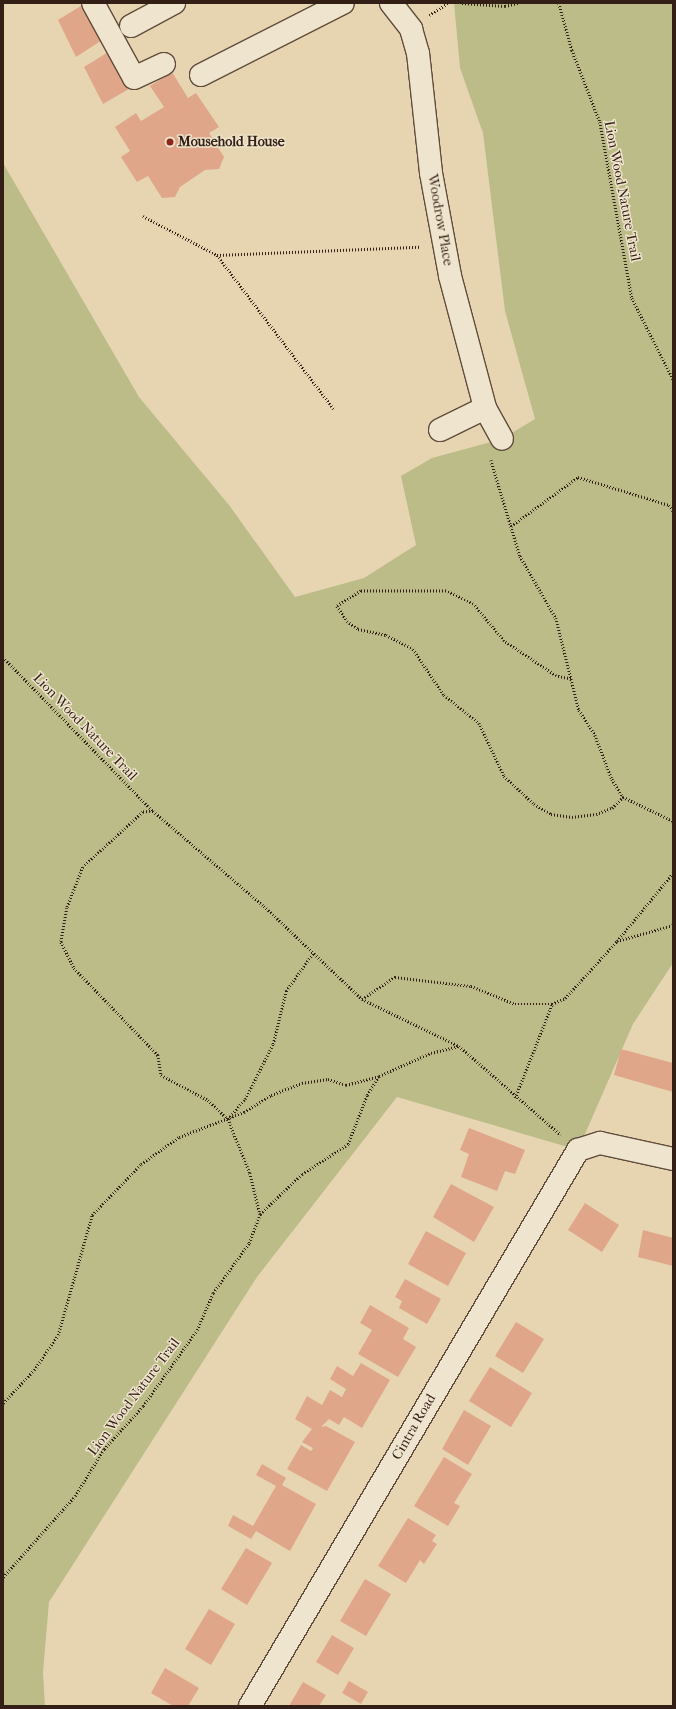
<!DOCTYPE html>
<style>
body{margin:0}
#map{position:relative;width:676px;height:1709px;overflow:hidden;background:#e7d5b2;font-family:"IM FELL French Canon",serif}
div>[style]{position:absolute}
.green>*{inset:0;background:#bbbc88}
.building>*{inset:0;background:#dfa68a}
.path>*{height:2.5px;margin-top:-1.25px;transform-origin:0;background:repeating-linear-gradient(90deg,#331f15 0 1px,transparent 0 3px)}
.roads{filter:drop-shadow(1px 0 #604c3c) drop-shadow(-1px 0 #604c3c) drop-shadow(0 1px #604c3c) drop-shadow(0 -1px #604c3c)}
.minor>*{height:22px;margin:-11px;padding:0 11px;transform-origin:11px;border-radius:11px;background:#efe4cd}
.dots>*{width:11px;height:11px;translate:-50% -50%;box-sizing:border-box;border:2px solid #efe4cd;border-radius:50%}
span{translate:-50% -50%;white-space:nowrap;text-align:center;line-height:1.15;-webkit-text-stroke:3px #efe4cd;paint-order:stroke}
.poi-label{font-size:14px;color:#331f15;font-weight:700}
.left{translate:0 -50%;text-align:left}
.street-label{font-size:14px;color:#331f15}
.frame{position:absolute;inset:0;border:4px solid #331f15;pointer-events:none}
</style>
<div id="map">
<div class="green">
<i style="clip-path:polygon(454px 3px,673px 3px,673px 963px,633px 1024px,578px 1150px,397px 1097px,257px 1277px,49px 1602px,43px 1672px,45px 1706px,3px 1706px,3px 163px,139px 397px,229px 505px,295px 597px,364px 578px,416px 545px,401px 476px,432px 458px,502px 439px,535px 419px,505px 311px,483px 133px,460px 68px)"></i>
</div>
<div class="building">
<i style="clip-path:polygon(84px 4px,107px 37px,76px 57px,58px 20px)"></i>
<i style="clip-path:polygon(113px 49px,134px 86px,103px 104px,84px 67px)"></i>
<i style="clip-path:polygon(172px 72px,188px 98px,196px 93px,219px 127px,209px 133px,224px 157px,219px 169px,205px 170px,180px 187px,175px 197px,162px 198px,148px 176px,137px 182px,121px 157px,130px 151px,115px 127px,136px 113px,141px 121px,164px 107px,150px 86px)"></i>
<i style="clip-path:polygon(621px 1049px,673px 1063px,673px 1092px,614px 1075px)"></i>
<i style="clip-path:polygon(469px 1128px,525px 1150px,515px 1174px,505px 1171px,497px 1191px,461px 1177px,469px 1154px,460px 1150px)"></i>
<i style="clip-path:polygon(451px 1184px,494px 1207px,474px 1242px,433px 1217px)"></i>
<i style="clip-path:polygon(585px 1203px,619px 1225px,602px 1252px,568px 1230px)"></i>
<i style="clip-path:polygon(643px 1230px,673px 1238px,673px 1266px,638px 1257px)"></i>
<i style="clip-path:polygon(426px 1231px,466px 1253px,448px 1286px,408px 1264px)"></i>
<i style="clip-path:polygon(405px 1279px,441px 1299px,427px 1324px,399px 1308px,402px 1301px,395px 1297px)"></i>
<i style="clip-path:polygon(370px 1305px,409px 1328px,403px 1339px,416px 1347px,398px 1377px,358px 1354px,372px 1330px,360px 1323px)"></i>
<i style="clip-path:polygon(516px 1322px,544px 1339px,523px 1373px,495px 1356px)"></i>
<i style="clip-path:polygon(361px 1363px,390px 1380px,362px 1428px,344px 1417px,339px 1425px,329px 1419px,321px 1427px,326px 1426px,355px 1442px,327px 1491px,287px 1469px,301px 1445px,311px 1451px,313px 1448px,302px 1442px,312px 1429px,295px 1419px,307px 1396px,322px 1405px,330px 1390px,342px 1397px,346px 1389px,330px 1379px,337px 1366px,353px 1376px)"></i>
<i style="clip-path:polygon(490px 1367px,532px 1393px,511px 1427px,469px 1401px)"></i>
<i style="clip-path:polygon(464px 1410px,491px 1426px,468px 1465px,442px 1449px)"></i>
<i style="clip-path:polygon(444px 1457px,472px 1474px,454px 1503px,460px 1506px,448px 1526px,414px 1506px)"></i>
<i style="clip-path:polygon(262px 1464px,286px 1478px,282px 1485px,316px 1504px,290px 1551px,256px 1531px,251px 1539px,228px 1526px,233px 1515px,253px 1526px,276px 1486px,256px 1475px)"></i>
<i style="clip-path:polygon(408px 1518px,436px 1535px,432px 1541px,437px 1544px,424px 1564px,420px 1560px,406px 1583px,378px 1566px)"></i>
<i style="clip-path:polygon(246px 1548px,272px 1563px,247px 1605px,221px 1589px)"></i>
<i style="clip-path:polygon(365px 1579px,391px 1594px,366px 1636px,340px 1621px)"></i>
<i style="clip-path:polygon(209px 1609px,235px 1624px,211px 1665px,185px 1649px)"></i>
<i style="clip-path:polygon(332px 1635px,354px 1648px,338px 1675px,316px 1662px)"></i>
<i style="clip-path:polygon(165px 1668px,199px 1688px,188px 1706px,173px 1706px,151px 1693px)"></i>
<i style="clip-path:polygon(349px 1681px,368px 1692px,361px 1704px,342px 1693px)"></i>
<i style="clip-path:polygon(303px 1682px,326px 1695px,319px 1706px,289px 1706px)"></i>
</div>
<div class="path">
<i style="left:462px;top:3px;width:43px;rotate:4deg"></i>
<i style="left:505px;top:6px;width:13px;rotate:-13deg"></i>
<i style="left:559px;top:3px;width:49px;rotate:74.5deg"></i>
<i style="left:572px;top:50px;width:77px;rotate:68.7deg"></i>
<i style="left:600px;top:122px;width:179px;rotate:79.7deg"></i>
<i style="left:632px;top:298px;width:91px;rotate:63.2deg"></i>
<i style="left:429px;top:15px;width:22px;rotate:-32deg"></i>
<i style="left:143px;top:216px;width:84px;rotate:27.8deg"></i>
<i style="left:217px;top:255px;width:203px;rotate:-2.3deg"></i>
<i style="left:217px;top:255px;width:193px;rotate:52.8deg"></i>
<i style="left:491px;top:460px;width:100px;rotate:73.2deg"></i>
<i style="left:520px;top:556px;width:72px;rotate:59.9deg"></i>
<i style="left:556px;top:618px;width:95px;rotate:76deg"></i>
<i style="left:579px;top:710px;width:30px;rotate:57deg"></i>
<i style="left:595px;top:735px;width:47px;rotate:68.9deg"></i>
<i style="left:612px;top:779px;width:21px;rotate:59deg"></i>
<i style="left:623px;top:797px;width:55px;rotate:25.6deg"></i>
<i style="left:511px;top:526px;width:83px;rotate:-36.2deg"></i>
<i style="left:578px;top:477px;width:95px;rotate:17.1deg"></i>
<i style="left:669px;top:505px;width:7px;rotate:56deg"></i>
<i style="left:3px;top:657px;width:215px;rotate:45.8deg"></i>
<i style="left:153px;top:811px;width:146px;rotate:40.6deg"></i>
<i style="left:264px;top:906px;width:135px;rotate:43.5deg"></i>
<i style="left:362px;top:999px;width:108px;rotate:25.9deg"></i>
<i style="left:459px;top:1046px;width:135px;rotate:41.1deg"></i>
<i style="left:571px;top:679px;width:15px;rotate:-169deg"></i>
<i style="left:556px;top:676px;width:63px;rotate:-146.1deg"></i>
<i style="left:504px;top:641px;width:48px;rotate:-130deg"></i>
<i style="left:473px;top:604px;width:30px;rotate:-154deg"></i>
<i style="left:446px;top:591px;width:85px;rotate:180deg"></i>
<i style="left:361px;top:591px;width:28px;rotate:148deg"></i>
<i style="left:337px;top:606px;width:18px;rotate:56deg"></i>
<i style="left:347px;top:621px;width:14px;rotate:36deg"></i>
<i style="left:358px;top:629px;width:29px;rotate:12deg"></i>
<i style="left:386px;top:635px;width:30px;rotate:27deg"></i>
<i style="left:413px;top:649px;width:55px;rotate:56deg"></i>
<i style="left:444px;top:695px;width:45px;rotate:38.7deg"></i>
<i style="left:479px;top:723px;width:59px;rotate:64.7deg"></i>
<i style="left:504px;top:776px;width:41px;rotate:43deg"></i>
<i style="left:534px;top:804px;width:20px;rotate:30deg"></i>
<i style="left:551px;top:814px;width:21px;rotate:8deg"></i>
<i style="left:572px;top:817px;width:24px;rotate:-7deg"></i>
<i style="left:596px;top:814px;width:17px;rotate:-21deg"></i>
<i style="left:612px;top:808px;width:16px;rotate:-45deg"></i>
<i style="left:153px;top:811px;width:10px;rotate:174deg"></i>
<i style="left:143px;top:812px;width:81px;rotate:137.5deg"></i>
<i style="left:83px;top:867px;width:44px;rotate:111.3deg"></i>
<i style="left:67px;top:908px;width:35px;rotate:100deg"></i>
<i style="left:61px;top:942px;width:29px;rotate:63deg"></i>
<i style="left:74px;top:968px;width:121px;rotate:46deg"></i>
<i style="left:158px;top:1055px;width:20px;rotate:81deg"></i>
<i style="left:161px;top:1075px;width:53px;rotate:28deg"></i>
<i style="left:208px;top:1100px;width:28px;rotate:44deg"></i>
<i style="left:228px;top:1119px;width:58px;rotate:67.8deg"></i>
<i style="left:250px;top:1173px;width:42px;rotate:76.3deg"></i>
<i style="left:617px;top:941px;width:88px;rotate:-50.5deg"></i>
<i style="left:362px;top:999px;width:40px;rotate:-34deg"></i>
<i style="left:395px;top:977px;width:77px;rotate:6.8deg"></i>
<i style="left:471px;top:986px;width:48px;rotate:22.2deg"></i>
<i style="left:515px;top:1004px;width:37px"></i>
<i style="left:515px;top:1098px;width:101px;rotate:-68.5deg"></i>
<i style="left:552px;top:1004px;width:14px;rotate:-25deg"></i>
<i style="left:565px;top:998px;width:77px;rotate:-47.6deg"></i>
<i style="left:617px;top:941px;width:58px;rotate:-15.9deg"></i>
<i style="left:228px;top:1119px;width:26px;rotate:-50deg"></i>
<i style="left:245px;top:1099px;width:62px;rotate:-63deg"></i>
<i style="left:273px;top:1044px;width:55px;rotate:-76.2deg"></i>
<i style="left:286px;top:991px;width:47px;rotate:-54.6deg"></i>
<i style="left:3px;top:1403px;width:45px;rotate:-46.8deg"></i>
<i style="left:34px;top:1370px;width:42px;rotate:-55.6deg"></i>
<i style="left:58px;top:1335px;width:125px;rotate:-74.2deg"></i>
<i style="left:92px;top:1215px;width:71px;rotate:-46.1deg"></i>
<i style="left:141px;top:1164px;width:47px;rotate:-35.4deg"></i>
<i style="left:179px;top:1137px;width:70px;rotate:-21deg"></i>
<i style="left:244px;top:1112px;width:32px;rotate:-32deg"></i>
<i style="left:271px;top:1095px;width:33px;rotate:-21deg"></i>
<i style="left:302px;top:1083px;width:26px;rotate:-9deg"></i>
<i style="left:328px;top:1079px;width:19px;rotate:18deg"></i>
<i style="left:346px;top:1085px;width:34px;rotate:-15deg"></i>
<i style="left:3px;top:1577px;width:108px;rotate:-48.4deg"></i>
<i style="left:75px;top:1496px;width:55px;rotate:-58.3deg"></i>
<i style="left:104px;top:1449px;width:58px;rotate:-47.8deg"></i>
<i style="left:143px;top:1406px;width:93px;rotate:-54.6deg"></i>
<i style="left:197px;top:1330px;width:40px;rotate:-66.6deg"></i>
<i style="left:213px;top:1293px;width:62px;rotate:-54.2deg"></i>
<i style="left:249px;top:1243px;width:31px;rotate:-69deg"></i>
<i style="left:260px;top:1214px;width:58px;rotate:-43.6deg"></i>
<i style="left:302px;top:1174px;width:55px;rotate:-33.1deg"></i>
<i style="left:348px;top:1144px;width:53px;rotate:-68.8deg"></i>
<i style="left:367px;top:1095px;width:22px;rotate:-58deg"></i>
<i style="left:379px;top:1076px;width:57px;rotate:-23.9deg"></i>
<i style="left:431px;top:1053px;width:29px;rotate:-14deg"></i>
</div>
<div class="roads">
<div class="minor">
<i style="left:93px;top:3px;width:85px;rotate:61.3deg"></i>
<i style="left:134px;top:78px;width:33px;rotate:-25deg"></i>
<i style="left:391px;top:3px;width:33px;rotate:52deg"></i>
<i style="left:411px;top:29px;width:25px;rotate:74deg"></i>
<i style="left:418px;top:53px;width:121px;rotate:83.8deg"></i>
<i style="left:431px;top:173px;width:105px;rotate:79.5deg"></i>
<i style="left:450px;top:276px;width:137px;rotate:75.1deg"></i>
<i style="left:485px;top:408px;width:35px;rotate:61deg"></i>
<i style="left:131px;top:26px;width:49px;rotate:-28.1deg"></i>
<i style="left:201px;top:75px;width:159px;rotate:-26.9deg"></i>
<i style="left:440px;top:430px;width:50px;rotate:-26.1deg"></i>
<i style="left:250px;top:1706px;width:646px;rotate:-59.46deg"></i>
<i style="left:578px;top:1150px;width:23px;rotate:-18deg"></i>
<i style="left:600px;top:1143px;width:75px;rotate:12.4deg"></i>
</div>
</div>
<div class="dots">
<i style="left:170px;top:142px;background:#8f2418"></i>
</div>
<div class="poi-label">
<span class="left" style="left:178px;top:142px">Mousehold House</span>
</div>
<div class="street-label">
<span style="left:622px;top:191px;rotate:79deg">Lion Wood Nature Trail</span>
<span style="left:440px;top:220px;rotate:80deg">Woodrow Place</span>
<span style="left:85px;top:727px;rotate:46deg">Lion Wood Nature Trail</span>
<span style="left:134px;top:1397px;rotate:-53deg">Lion Wood Nature Trail</span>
<span style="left:414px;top:1427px;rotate:-60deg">Cintra Road</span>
</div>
<div class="frame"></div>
</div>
